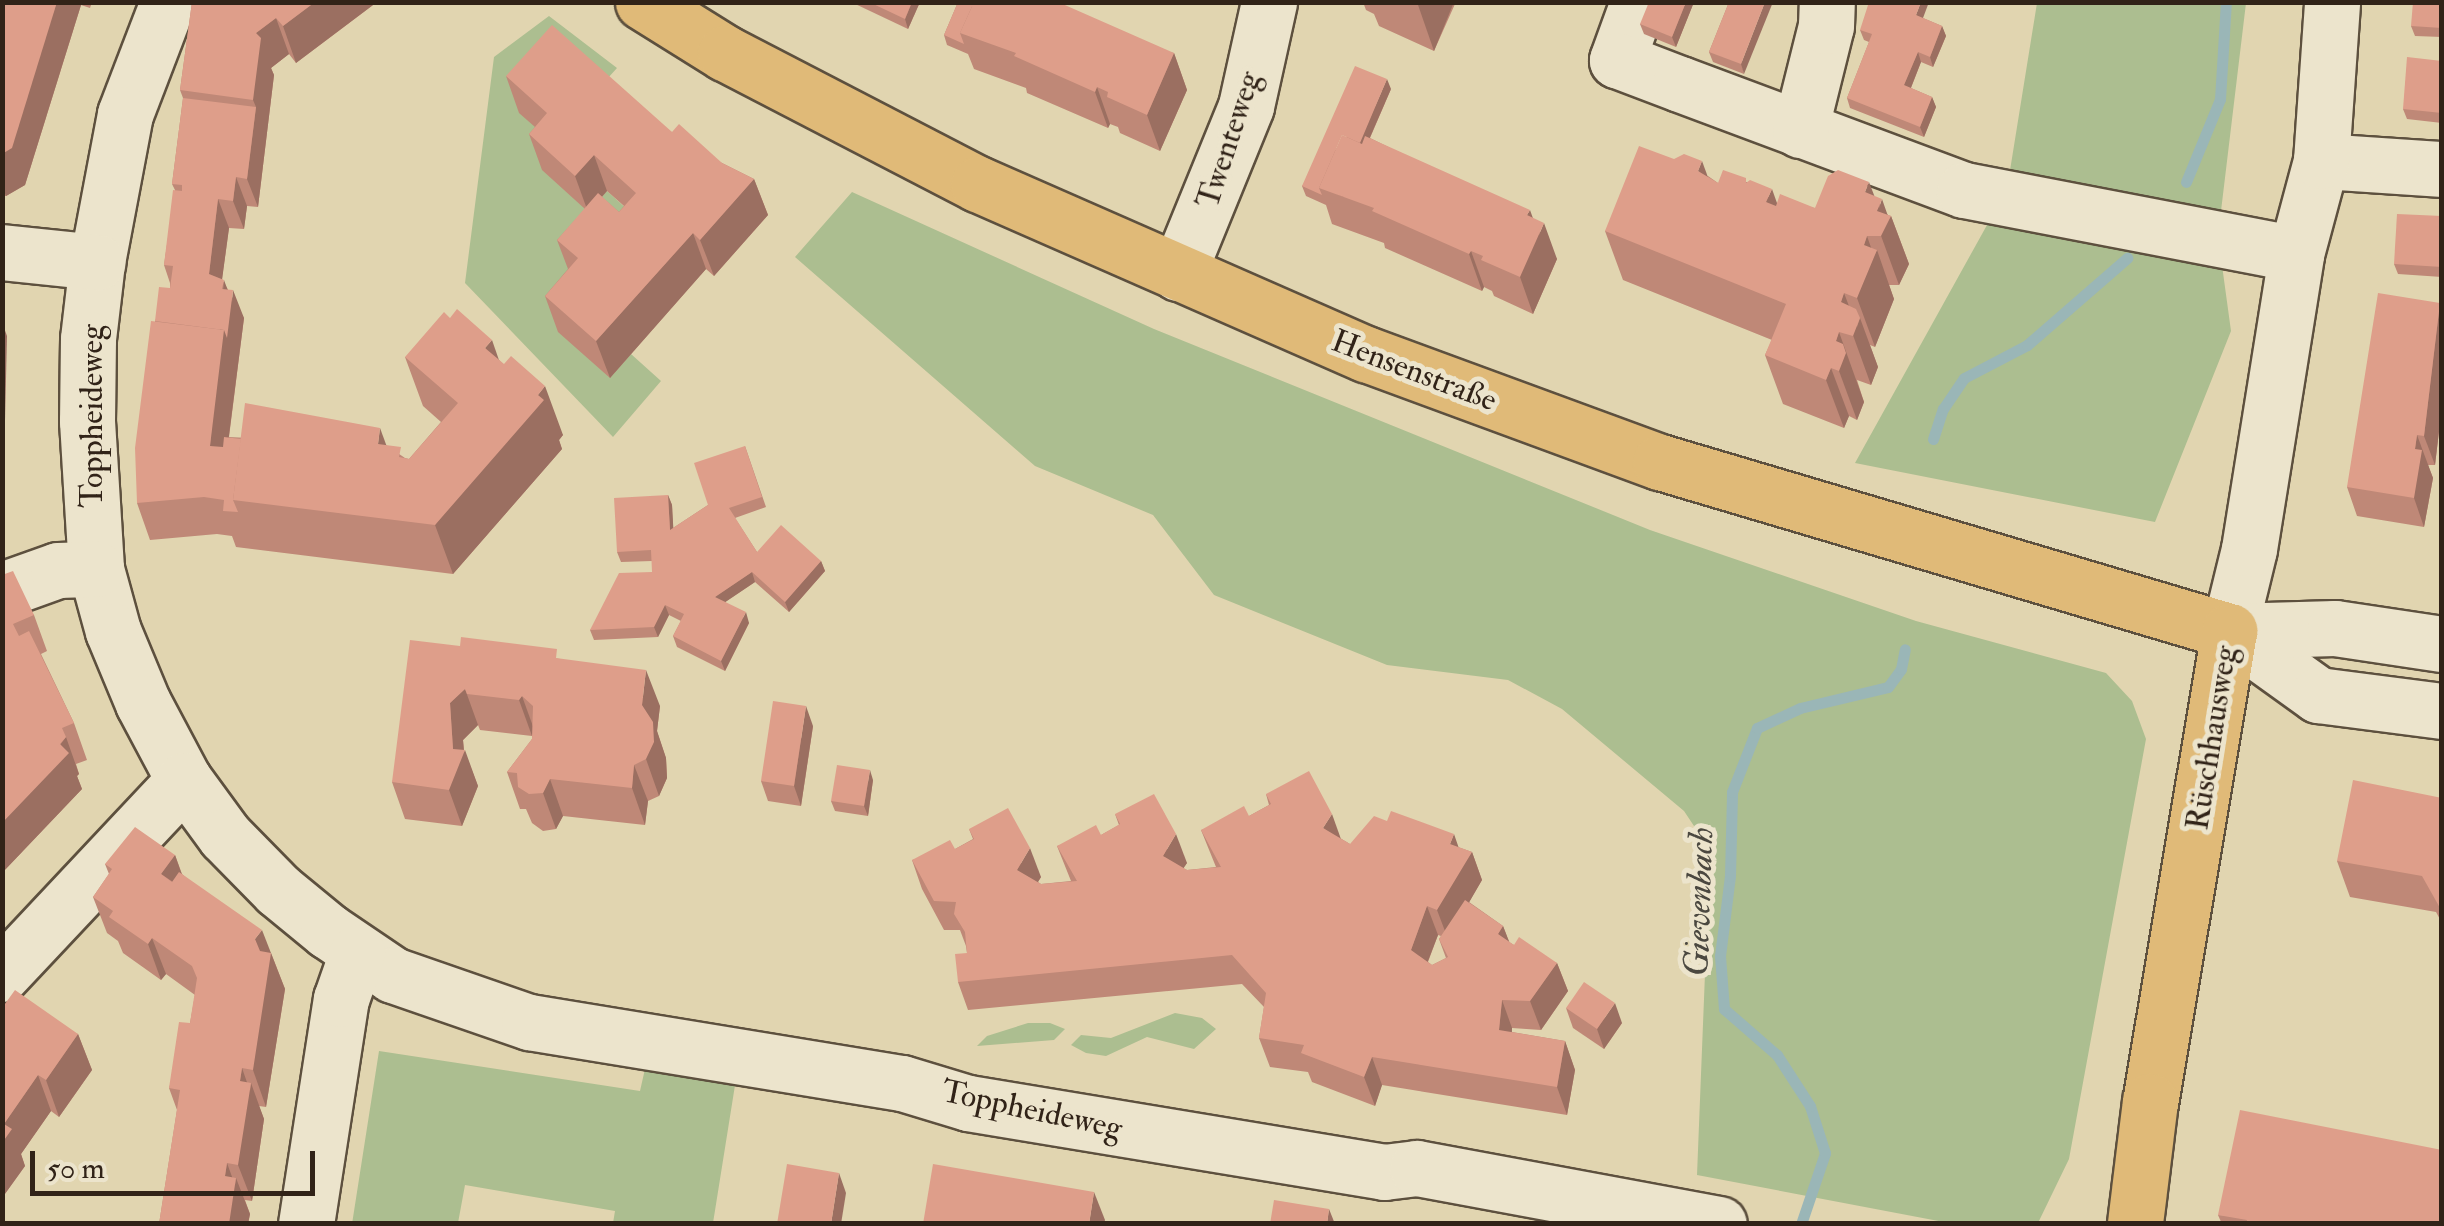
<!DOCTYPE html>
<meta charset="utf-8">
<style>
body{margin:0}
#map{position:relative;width:2444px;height:1226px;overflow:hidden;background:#e1d5b0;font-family:"IM FELL Double Pica",serif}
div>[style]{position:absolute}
.green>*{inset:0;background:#acbe90}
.stream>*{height:11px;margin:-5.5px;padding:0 5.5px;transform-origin:5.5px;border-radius:5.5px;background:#9ab6b7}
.roads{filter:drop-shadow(2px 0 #5d503e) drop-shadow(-2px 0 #5d503e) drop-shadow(0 2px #5d503e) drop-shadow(0 -2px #5d503e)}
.minor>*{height:55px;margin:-27.5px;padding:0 27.5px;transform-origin:27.5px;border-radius:27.5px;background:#ece4cc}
.major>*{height:55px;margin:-27.5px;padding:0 27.5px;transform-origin:27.5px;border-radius:27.5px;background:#e0ba78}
.wall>*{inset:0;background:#bf8877}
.shaded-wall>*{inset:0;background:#9b6f61}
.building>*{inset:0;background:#de9e8a}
span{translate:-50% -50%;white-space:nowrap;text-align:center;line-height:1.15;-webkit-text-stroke:10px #ece4cc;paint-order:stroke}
.street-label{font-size:32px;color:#312318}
.water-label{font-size:35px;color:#4b4840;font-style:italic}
.frame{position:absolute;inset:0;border:5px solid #312318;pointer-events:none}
.scale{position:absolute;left:30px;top:1151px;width:285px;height:45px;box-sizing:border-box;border:5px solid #312318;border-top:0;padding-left:12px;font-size:30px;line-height:35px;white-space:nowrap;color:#312318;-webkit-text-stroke:8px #ece4cc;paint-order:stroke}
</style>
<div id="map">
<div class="green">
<i style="clip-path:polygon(2037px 3px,2246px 3px,2218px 236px,2231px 331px,2155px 522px,1855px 463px,2007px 189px)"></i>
<i style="clip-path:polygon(549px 16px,617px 68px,598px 89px,560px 150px,589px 211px,607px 191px,649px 229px,610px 377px,631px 354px,661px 381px,613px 437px,465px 283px,494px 57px)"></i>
<i style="clip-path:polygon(852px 192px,1154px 329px,1650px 530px,1916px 621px,2106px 673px,2132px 701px,2146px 739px,2069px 1159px,2038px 1223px,1949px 1223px,1697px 1175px,1708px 898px,1700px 835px,1684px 811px,1562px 709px,1508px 680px,1387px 665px,1214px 595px,1153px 515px,1035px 466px,795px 257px)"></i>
<i style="clip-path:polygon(1175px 1013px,1202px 1018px,1216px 1029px,1194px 1049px,1147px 1037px,1106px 1056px,1086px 1053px,1071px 1045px,1081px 1035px,1111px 1038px)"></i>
<i style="clip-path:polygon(1028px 1023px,1050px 1023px,1065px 1029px,1054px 1040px,977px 1046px,987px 1036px)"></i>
<i style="clip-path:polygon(379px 1051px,640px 1091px,647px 1060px,736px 1079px,713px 1223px,613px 1223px,615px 1211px,465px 1185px,458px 1223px,352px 1224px)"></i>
</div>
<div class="stream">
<i style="left:2186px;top:182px;width:90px;rotate:-67.7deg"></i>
<i style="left:2220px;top:99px;width:97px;rotate:-86.5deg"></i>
<i style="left:1933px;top:439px;width:32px;rotate:-72deg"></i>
<i style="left:1943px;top:409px;width:37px;rotate:-56deg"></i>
<i style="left:1964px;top:378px;width:71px;rotate:-27.6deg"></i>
<i style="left:2027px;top:345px;width:133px;rotate:-41deg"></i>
<i style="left:1801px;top:1224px;width:75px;rotate:-71.3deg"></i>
<i style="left:1825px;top:1153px;width:49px;rotate:-107.7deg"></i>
<i style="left:1810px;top:1106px;width:61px;rotate:-122.9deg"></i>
<i style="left:1777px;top:1055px;width:70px;rotate:-139deg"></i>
<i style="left:1724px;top:1009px;width:53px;rotate:-94.3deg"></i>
<i style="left:1720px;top:956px;width:81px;rotate:-82.9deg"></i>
<i style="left:1730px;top:876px;width:84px;rotate:-88.6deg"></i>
<i style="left:1732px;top:792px;width:69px;rotate:-68.7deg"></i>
<i style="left:1757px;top:728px;width:47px;rotate:-24.9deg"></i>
<i style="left:1800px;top:708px;width:90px;rotate:-13.4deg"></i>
<i style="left:1888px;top:687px;width:22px;rotate:-54deg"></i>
<i style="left:1901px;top:669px;width:20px;rotate:-79deg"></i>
</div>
<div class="roads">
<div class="minor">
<i style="left:168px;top:2px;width:120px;rotate:111deg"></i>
<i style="left:125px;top:114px;width:151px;rotate:100.7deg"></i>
<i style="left:97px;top:262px;width:78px;rotate:96.7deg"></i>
<i style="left:88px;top:339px;width:82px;rotate:90.7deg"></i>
<i style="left:87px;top:421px;width:148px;rotate:86.5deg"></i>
<i style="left:96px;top:569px;width:64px;rotate:74.7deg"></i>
<i style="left:113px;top:631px;width:78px;rotate:67.4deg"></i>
<i style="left:143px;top:703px;width:87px;rotate:62deg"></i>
<i style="left:184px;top:780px;width:69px;rotate:53.8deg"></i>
<i style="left:225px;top:836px;width:76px;rotate:45.5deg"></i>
<i style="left:278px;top:890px;width:65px;rotate:39.4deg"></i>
<i style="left:328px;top:931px;width:78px;rotate:34.1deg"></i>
<i style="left:393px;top:975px;width:144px;rotate:19.1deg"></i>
<i style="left:529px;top:1022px;width:378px;rotate:9.3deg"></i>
<i style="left:902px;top:1083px;width:69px;rotate:16.9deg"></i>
<i style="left:968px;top:1103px;width:422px;rotate:9.4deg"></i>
<i style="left:1384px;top:1172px;width:33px;rotate:-7deg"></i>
<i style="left:1417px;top:1168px;width:307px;rotate:10.5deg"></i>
<i style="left:1638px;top:2px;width:62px;rotate:109.9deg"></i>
<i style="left:1617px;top:60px;width:67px;rotate:20.9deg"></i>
<i style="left:1680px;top:84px;width:303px;rotate:20.5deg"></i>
<i style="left:1964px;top:190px;width:338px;rotate:10.9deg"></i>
<i style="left:1800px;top:130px;width:107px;rotate:-76deg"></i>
<i style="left:1826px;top:26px;width:24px;rotate:-88deg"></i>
<i style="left:2321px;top:161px;width:121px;rotate:3.8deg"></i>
<i style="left:2px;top:252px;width:96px;rotate:6deg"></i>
<i style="left:1178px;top:273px;width:180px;rotate:-67.8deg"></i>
<i style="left:1246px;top:106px;width:107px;rotate:-77.5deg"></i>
<i style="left:2px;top:590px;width:59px;rotate:-19.7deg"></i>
<i style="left:58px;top:570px;width:38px;rotate:-2deg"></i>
<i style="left:2229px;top:631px;width:84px;rotate:-76.3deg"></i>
<i style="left:2249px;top:549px;width:299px;rotate:-80.9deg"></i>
<i style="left:2296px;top:254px;width:96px;rotate:-75deg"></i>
<i style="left:2321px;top:161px;width:159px;rotate:-86deg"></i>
<i style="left:2229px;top:631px;width:110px;rotate:35.7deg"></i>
<i style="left:2318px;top:695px;width:125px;rotate:7.4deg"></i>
<i style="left:2229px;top:631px;width:106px;rotate:-1.6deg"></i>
<i style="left:2335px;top:628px;width:108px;rotate:8.5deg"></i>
<i style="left:2px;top:974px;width:266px;rotate:-46.8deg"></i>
<i style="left:306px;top:1224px;width:228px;rotate:-81.2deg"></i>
<i style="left:341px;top:999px;width:49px;rotate:-70.8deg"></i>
</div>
<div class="major">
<i style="left:643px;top:2px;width:97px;rotate:31.9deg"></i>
<i style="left:725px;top:53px;width:285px;rotate:27.4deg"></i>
<i style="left:978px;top:184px;width:424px;rotate:23.7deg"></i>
<i style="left:1366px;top:354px;width:313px;rotate:20.2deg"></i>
<i style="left:1660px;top:462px;width:594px;rotate:16.54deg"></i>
<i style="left:2229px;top:631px;width:477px;rotate:99.5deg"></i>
<i style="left:2150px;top:1101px;width:124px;rotate:97deg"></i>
</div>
</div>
<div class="wall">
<i style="clip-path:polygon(2px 2px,92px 2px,90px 8px,81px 5px,25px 185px,6px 196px,2px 196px)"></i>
<i style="clip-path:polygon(192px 2px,377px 2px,296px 63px,289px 54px,271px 68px,274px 75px,258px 207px,247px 206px,244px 229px,229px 228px,222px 279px,244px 318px,229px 437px,386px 445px,405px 458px,409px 459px,441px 422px,423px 406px,405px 357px,499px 360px,563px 435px,559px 440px,562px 449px,453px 574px,236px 547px,232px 536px,217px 534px,150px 540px,137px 503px,155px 321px,170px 288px,170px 283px,164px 265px,175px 190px,172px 184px,183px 98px,180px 90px)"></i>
<i style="clip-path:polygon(851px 2px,920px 2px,908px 29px)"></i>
<i style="clip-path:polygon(958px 2px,1174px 53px,1187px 90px,1160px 151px,1120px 133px,1118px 127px,1110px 124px,1108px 128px,1027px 93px,1026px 88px,974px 69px,968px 54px,947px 45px,944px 35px)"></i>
<i style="clip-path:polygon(1363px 2px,1454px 2px,1455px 4px,1434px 51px,1379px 26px,1374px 14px,1366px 10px)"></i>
<i style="clip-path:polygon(1694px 2px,1676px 47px,1644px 34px,1640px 24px)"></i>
<i style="clip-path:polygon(1729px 2px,1744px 74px,1713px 62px,1709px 52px)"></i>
<i style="clip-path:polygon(2442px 2px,2442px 37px,2415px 36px,2411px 26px)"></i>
<i style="clip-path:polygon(1923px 18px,1942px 26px,1946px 36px,1933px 67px,1921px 62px,1911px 88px,1932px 97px,1936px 107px,1924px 137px,1850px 108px,1847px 98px,1869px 42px,1864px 40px,1860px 30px)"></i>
<i style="clip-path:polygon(2442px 61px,2442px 123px,2407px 119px,2403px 109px)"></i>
<i style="clip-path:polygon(evenodd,506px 76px,672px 132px,722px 163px,754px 179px,768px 215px,714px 276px,706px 269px,610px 378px,558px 332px,545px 296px,568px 269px,557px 240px,585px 209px,542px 170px,529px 134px,535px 127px,519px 113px,506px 76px,607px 191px,624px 206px,619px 212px,602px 197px,607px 191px)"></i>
<i style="clip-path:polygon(1391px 89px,1370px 138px,1532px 218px,1557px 259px,1533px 314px,1494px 296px,1492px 291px,1484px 287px,1482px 291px,1385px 248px,1384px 243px,1332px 224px,1326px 205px,1306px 196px,1302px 186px)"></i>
<i style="clip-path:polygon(1708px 176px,1718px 183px,1747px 182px,1777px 203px,1815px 208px,1874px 196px,1888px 215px,1891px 216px,1909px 264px,1899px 285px,1889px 285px,1894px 299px,1875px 347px,1870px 345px,1878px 367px,1871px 385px,1857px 380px,1864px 402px,1857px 420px,1849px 416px,1844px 428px,1783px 404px,1765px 355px,1772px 340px,1623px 280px,1605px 231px)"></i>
<i style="clip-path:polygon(2442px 216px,2442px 277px,2398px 274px,2394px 264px)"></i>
<i style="clip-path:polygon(2440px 303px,2442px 307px,2442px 406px,2435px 465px,2428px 465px,2433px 478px,2424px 527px,2357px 516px,2347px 487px)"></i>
<i style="clip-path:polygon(745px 446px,766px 507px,735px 518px,757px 552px,821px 561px,825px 571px,789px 612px,755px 582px,725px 602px,749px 623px,725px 671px,677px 647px,673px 636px,681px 621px,669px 615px,658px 637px,594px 640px,590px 630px,652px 572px,652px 561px,621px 562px,617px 552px,668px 495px,672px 505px,673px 528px,708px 505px)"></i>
<i style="clip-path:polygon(2px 575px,34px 615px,47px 651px,41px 654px,74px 723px,87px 760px,76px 764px,79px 774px,77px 776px,82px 789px,2px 873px)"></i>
<i style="clip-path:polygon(460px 646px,560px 659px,660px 706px,657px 731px,666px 758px,667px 778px,659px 796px,648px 801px,645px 825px,563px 816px,556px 829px,543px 831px,532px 823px,526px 809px,520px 809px,507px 772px,532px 739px,532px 736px,480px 730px,478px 725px,463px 740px,464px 750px,478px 786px,462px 826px,405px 819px,392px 782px)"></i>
<i style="clip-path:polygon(813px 726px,801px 806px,768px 801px,761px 781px)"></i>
<i style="clip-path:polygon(873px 780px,868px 816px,835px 811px,831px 801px)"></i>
<i style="clip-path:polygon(evenodd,1266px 794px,1350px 844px,1458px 847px,1472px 852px,1482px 880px,1469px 902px,1503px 926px,1509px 942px,1514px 945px,1557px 963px,1568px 991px,1541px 1030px,1512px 1028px,1512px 1032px,1565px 1041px,1575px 1070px,1567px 1115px,1382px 1085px,1375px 1106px,1312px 1082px,1308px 1072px,1270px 1067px,1259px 1038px,1264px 1007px,1242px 984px,968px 1010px,958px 982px,967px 953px,966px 946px,960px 930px,944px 930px,922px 889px,912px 860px,955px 849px,973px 839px,969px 829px,1041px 877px,1038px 882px,1041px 884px,1071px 881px,1057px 846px,1101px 835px,1119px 825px,1115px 814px,1187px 863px,1183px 868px,1187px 870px,1216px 867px,1201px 830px,1249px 816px,1269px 805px,1266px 794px,1438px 935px,1441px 936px,1439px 939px,1446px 958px,1432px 965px,1428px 962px,1438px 935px)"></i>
<i style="clip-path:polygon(2442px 798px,2442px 923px,2436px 912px,2350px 897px,2337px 861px)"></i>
<i style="clip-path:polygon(175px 855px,182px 874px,271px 953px,285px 989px,266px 1107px,259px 1106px,264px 1119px,252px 1201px,245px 1200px,250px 1214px,248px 1224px,159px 1224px,177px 1110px,169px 1088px,190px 1023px,195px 995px,166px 974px,161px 980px,123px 953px,118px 941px,107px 933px,93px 897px,109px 874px,105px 864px)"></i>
<i style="clip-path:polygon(2px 1008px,78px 1034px,92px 1070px,59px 1117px,51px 1111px,21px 1154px,25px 1166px,2px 1198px)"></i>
<i style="clip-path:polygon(1566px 1008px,1622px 1023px,1604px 1049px,1573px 1028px)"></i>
<i style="clip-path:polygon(2218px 1215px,2442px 1224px,2222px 1224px)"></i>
</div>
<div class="shaded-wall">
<i style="clip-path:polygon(57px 2px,80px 2px,81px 5px,25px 185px,6px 196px,2px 186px,2px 154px)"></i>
<i style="clip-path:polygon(315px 2px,377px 2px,296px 63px,283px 26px)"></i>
<i style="clip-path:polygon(912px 2px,920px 2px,908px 29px,905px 19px)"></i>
<i style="clip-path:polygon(1417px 2px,1454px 2px,1434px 51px)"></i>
<i style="clip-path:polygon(1686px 2px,1694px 2px,1676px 47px,1672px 37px)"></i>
<i style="clip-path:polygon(1765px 2px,1773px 2px,1744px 74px,1741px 64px)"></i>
<i style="clip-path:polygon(1921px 2px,1929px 2px,1920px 26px,1916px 15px)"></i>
<i style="clip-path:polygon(276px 18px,289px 54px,271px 68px,274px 75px,258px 207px,247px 179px,256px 107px,253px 100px,256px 33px)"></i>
<i style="clip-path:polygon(1942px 26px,1946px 36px,1933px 67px,1930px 57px)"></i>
<i style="clip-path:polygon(1918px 52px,1921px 62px,1908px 95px,1904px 85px)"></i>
<i style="clip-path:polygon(1174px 53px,1187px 90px,1160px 151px,1147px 115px)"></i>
<i style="clip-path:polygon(1387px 79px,1391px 89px,1344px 197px,1337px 194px)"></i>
<i style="clip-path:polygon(1097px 87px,1110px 124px,1108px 128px,1095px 92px)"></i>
<i style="clip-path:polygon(1932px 97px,1936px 107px,1924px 137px,1920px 127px)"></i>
<i style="clip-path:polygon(594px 155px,607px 191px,588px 212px,575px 176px)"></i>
<i style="clip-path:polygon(1702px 161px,1720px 210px,1698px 171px)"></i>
<i style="clip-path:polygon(236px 177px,247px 206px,244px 229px,233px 201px)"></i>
<i style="clip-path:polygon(754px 179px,768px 215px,714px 276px,700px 240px)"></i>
<i style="clip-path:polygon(1869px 182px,1879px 208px,1882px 199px,1889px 219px,1891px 216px,1909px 264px,1899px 285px,1865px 192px)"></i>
<i style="clip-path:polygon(1772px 189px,1789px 237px,1766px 202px)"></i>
<i style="clip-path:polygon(218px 199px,229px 228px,219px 302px,209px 274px)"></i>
<i style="clip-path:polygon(1530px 210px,1539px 235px,1544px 223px,1557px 259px,1533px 314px,1520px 277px,1527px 215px)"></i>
<i style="clip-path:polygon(693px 233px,706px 269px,610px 378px,596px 341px)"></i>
<i style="clip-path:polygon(1867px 236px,1874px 256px,1877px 250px,1894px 299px,1875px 347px,1857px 298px,1864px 245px)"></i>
<i style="clip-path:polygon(1471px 251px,1484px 287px,1482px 291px,1469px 254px)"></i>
<i style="clip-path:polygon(224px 280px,232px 302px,233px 290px,244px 318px,223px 482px,210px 446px)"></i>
<i style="clip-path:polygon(1844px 293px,1857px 327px,1860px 318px,1878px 367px,1871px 385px,1841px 302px)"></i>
<i style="clip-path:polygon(2440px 303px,2442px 307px,2442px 406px,2435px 465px,2424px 436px)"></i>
<i style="clip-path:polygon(2px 322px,7px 336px,3px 506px,2px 503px)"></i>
<i style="clip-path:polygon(1839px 332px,1864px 402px,1857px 420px,1839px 371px,1836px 341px)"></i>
<i style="clip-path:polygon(492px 340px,509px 389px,485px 348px)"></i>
<i style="clip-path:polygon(1831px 368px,1849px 416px,1844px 428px,1826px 380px)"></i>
<i style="clip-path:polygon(545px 386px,563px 435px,559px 440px,562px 449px,453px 574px,435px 525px)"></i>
<i style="clip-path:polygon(380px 428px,398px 477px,378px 444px)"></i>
<i style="clip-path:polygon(2417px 435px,2433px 478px,2424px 527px,2414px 498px,2415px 449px)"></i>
<i style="clip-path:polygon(668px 495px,672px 505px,674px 540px,670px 530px)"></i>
<i style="clip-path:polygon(821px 561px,825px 571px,789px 612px,785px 602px)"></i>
<i style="clip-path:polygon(752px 572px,755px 582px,718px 607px,715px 597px)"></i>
<i style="clip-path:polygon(665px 605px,669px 615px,658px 637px,654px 627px)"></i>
<i style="clip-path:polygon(746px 612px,749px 623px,725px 671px,721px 661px)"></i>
<i style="clip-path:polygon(646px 670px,660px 706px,657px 731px,666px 758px,667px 778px,659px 796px,646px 759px,642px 705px)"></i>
<i style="clip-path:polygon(465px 689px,478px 725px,463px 740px,464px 752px,465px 750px,478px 786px,462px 826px,449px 790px,453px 749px,450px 703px)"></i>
<i style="clip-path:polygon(522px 696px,535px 732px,532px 736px,519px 700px)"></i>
<i style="clip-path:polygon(806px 706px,813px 726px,801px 806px,794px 786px)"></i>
<i style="clip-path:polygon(66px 737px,79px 774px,77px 776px,82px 789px,2px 873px,2px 823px)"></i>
<i style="clip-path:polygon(634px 765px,648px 801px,645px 825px,632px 788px)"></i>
<i style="clip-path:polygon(870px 770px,873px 780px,868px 816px,864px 806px)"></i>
<i style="clip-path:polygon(550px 779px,563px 816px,556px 829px,543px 793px)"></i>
<i style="clip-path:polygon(1332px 814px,1342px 842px,1323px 828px)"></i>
<i style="clip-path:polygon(1176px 834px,1187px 863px,1173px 884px,1163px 856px)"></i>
<i style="clip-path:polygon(1454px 834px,1464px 863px,1472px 852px,1482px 880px,1448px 939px,1437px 910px,1450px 844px)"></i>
<i style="clip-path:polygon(1030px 848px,1041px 877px,1028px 898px,1017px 870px)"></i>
<i style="clip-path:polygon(175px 855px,188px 892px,161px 874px)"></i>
<i style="clip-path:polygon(1427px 906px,1438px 935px,1421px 979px,1411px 950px)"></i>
<i style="clip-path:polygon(1503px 926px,1514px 954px,1498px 934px)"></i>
<i style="clip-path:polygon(262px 930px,285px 989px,266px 1107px,253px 1070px,255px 939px)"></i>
<i style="clip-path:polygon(152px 938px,166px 974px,161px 980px,148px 944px)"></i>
<i style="clip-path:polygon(1557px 963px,1568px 991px,1541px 1030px,1530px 1001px)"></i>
<i style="clip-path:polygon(1502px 1000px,1512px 1028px,1510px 1059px,1499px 1030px)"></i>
<i style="clip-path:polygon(1615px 1003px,1622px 1023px,1604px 1049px,1597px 1029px)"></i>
<i style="clip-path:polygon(78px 1034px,92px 1070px,59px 1117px,46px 1080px)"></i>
<i style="clip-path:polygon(1565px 1041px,1575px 1070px,1567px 1115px,1557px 1087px)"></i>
<i style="clip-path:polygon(1372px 1057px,1382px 1085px,1375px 1106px,1364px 1077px)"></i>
<i style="clip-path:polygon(242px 1068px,250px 1091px,251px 1083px,264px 1119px,252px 1201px,238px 1165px,240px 1081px)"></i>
<i style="clip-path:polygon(38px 1075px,51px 1111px,21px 1154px,25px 1166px,2px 1198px,4px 1124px)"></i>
<i style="clip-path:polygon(227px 1163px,235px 1185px,236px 1178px,250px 1214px,248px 1224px,229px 1224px,225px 1176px)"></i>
<i style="clip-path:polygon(839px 1173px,846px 1193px,841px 1224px,831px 1224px)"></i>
<i style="clip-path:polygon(1094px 1192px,1105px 1220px,1104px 1224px,1089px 1224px)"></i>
<i style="clip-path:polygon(1329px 1209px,1335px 1224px,1327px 1224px)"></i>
</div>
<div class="building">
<i style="clip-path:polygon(2px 2px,57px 2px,12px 148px,2px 154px)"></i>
<i style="clip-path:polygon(192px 2px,315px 2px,283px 26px,276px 18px,256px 33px,261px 38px,253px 100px,180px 90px)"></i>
<i style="clip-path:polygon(869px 2px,912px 2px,905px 19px)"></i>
<i style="clip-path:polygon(958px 2px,974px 2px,960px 33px,964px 44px,944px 35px)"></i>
<i style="clip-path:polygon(974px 2px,1058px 2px,1174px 53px,1147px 115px,1107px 97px,1108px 92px,1097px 87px,1095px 92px,1014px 56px,1016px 53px,960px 33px)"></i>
<i style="clip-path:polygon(1649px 2px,1686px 2px,1672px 37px,1640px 24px)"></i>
<i style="clip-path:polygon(1729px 2px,1765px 2px,1741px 64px,1709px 52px)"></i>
<i style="clip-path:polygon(1869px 2px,1921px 2px,1916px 15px,1942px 26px,1930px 57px,1918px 52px,1904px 85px,1932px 97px,1920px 127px,1847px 98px,1872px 34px,1860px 30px)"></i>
<i style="clip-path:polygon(2413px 2px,2442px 2px,2442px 28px,2411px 26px)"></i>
<i style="clip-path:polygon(552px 25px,672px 132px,679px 124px,722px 163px,754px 179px,700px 240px,693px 233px,596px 341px,545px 296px,578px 258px,557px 240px,598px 193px,619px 212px,636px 193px,594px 155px,575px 176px,529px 134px,547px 113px,506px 76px)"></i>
<i style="clip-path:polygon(2407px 57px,2442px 61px,2442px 113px,2403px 109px)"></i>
<i style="clip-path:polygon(1355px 66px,1387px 79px,1360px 143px,1342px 135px,1319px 188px,1322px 195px,1302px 186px)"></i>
<i style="clip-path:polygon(183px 98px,256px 107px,247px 179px,236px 177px,233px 201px,218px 199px,209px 274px,224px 280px,222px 289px,233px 290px,227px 338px,224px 330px,155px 321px,159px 287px,170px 288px,173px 266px,164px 265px,173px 190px,182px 191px,182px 185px,172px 184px)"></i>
<i style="clip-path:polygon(1342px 135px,1362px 144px,1365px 136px,1530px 210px,1527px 215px,1544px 223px,1520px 277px,1481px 260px,1483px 256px,1471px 251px,1469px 254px,1372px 211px,1374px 208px,1319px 188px)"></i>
<i style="clip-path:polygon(1639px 146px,1674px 159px,1684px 154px,1702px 161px,1698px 171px,1718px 183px,1723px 170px,1746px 178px,1746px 183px,1750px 180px,1772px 189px,1766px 202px,1776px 206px,1780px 194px,1815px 208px,1828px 176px,1838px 170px,1869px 182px,1865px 192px,1882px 199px,1877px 211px,1891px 216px,1881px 236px,1867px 236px,1864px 245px,1877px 250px,1857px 298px,1844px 293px,1841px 302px,1856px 309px,1860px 318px,1853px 336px,1839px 332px,1836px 341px,1843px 344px,1846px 353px,1839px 371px,1831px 368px,1826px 380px,1765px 355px,1786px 304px,1605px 231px)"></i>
<i style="clip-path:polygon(2397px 214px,2442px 216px,2442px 267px,2394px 264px)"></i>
<i style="clip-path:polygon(2378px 293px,2440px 303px,2424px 436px,2417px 435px,2415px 449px,2422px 450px,2414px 498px,2347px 487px)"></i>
<i style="clip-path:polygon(457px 309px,492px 340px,485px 348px,504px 364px,511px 356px,545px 386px,538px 395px,544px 400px,435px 525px,233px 500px,245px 403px,380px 428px,378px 444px,401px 447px,399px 457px,409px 459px,458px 403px,405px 357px,444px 312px,450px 318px)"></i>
<i style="clip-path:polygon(151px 321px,224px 330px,210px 446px,223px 447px,224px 437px,241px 439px,233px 500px,238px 512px,223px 511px,224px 500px,204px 497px,137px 503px,135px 448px)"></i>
<i style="clip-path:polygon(745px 446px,762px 497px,729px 508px,757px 552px,781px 525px,821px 561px,785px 602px,752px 572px,715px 597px,746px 612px,721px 661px,673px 636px,684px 614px,665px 605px,654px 627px,590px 630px,619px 573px,652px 572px,651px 550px,617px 552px,614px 498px,668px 495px,670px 530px,708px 505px,694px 463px)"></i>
<i style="clip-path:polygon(13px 571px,34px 615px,13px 624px,19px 636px,29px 631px,74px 723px,62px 728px,66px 737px,60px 744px,69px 753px,2px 823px,2px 575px)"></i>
<i style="clip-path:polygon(461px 637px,557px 649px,556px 658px,646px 670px,642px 705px,653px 722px,654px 742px,646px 759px,634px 765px,632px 788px,550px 779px,543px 793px,529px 794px,518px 787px,517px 773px,507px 772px,532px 739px,533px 706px,522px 696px,519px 700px,467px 694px,465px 689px,450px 703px,453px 749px,465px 750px,449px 790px,392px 782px,410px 640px,460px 646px)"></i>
<i style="clip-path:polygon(773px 701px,806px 706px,794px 786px,761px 781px)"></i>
<i style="clip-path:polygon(837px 765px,870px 770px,864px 806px,831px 801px)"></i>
<i style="clip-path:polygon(1309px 771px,1332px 814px,1323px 828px,1350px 844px,1374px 816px,1387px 821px,1391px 811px,1454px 834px,1450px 844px,1472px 852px,1437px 910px,1427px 906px,1411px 950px,1432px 965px,1448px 957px,1439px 939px,1465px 900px,1503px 926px,1498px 934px,1514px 945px,1519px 937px,1557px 963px,1530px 1001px,1502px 1000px,1499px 1030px,1565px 1041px,1557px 1087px,1372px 1057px,1364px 1077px,1301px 1053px,1304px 1045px,1259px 1038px,1266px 993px,1232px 955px,958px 982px,955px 954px,967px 953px,965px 932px,954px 914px,956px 902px,934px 901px,912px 860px,950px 840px,955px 849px,974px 839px,969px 829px,1008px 808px,1030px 848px,1017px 870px,1041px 884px,1077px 881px,1057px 846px,1096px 825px,1101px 835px,1120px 824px,1115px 814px,1154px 794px,1176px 834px,1163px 856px,1187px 870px,1221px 867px,1201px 830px,1244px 806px,1249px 816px,1271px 804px,1266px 794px)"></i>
<i style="clip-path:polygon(2353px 780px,2442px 798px,2442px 907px,2440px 908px,2422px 876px,2337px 861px)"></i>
<i style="clip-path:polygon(135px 827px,175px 855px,161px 874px,172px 882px,179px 872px,262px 930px,255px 939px,260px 951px,271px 953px,253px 1070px,242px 1068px,240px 1081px,251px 1083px,238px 1165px,227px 1163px,225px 1176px,236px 1178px,229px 1224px,159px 1224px,180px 1090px,169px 1088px,179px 1022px,190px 1023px,197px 978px,192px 966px,152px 938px,148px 944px,109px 917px,113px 911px,93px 897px,112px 869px,105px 864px)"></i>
<i style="clip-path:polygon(1584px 982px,1615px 1003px,1597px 1029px,1566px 1008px)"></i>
<i style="clip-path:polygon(15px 990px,78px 1034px,46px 1080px,38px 1075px,4px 1124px,12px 1129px,2px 1143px,2px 1008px)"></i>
<i style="clip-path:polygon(2240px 1110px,2442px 1150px,2442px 1224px,2246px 1224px,2247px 1220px,2218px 1215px)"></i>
<i style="clip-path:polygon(787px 1164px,839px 1173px,831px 1224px,816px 1221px,815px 1224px,777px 1224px)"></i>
<i style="clip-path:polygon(933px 1164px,1094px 1192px,1089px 1224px,923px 1224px)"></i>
<i style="clip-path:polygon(1274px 1200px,1329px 1209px,1327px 1224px,1270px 1224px)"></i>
</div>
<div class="street-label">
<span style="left:1229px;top:140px;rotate:-72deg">Twenteweg</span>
<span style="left:1414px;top:371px;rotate:21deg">Hensenstraße</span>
<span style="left:92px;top:416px;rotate:-90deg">Toppheideweg</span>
<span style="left:2212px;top:738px;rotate:-81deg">Rüschhausweg</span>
<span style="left:1032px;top:1110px;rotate:12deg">Toppheideweg</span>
</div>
<div class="water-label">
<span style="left:1699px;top:902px;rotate:-88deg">Gievenbach</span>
</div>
<div class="frame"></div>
<div class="scale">50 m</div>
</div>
